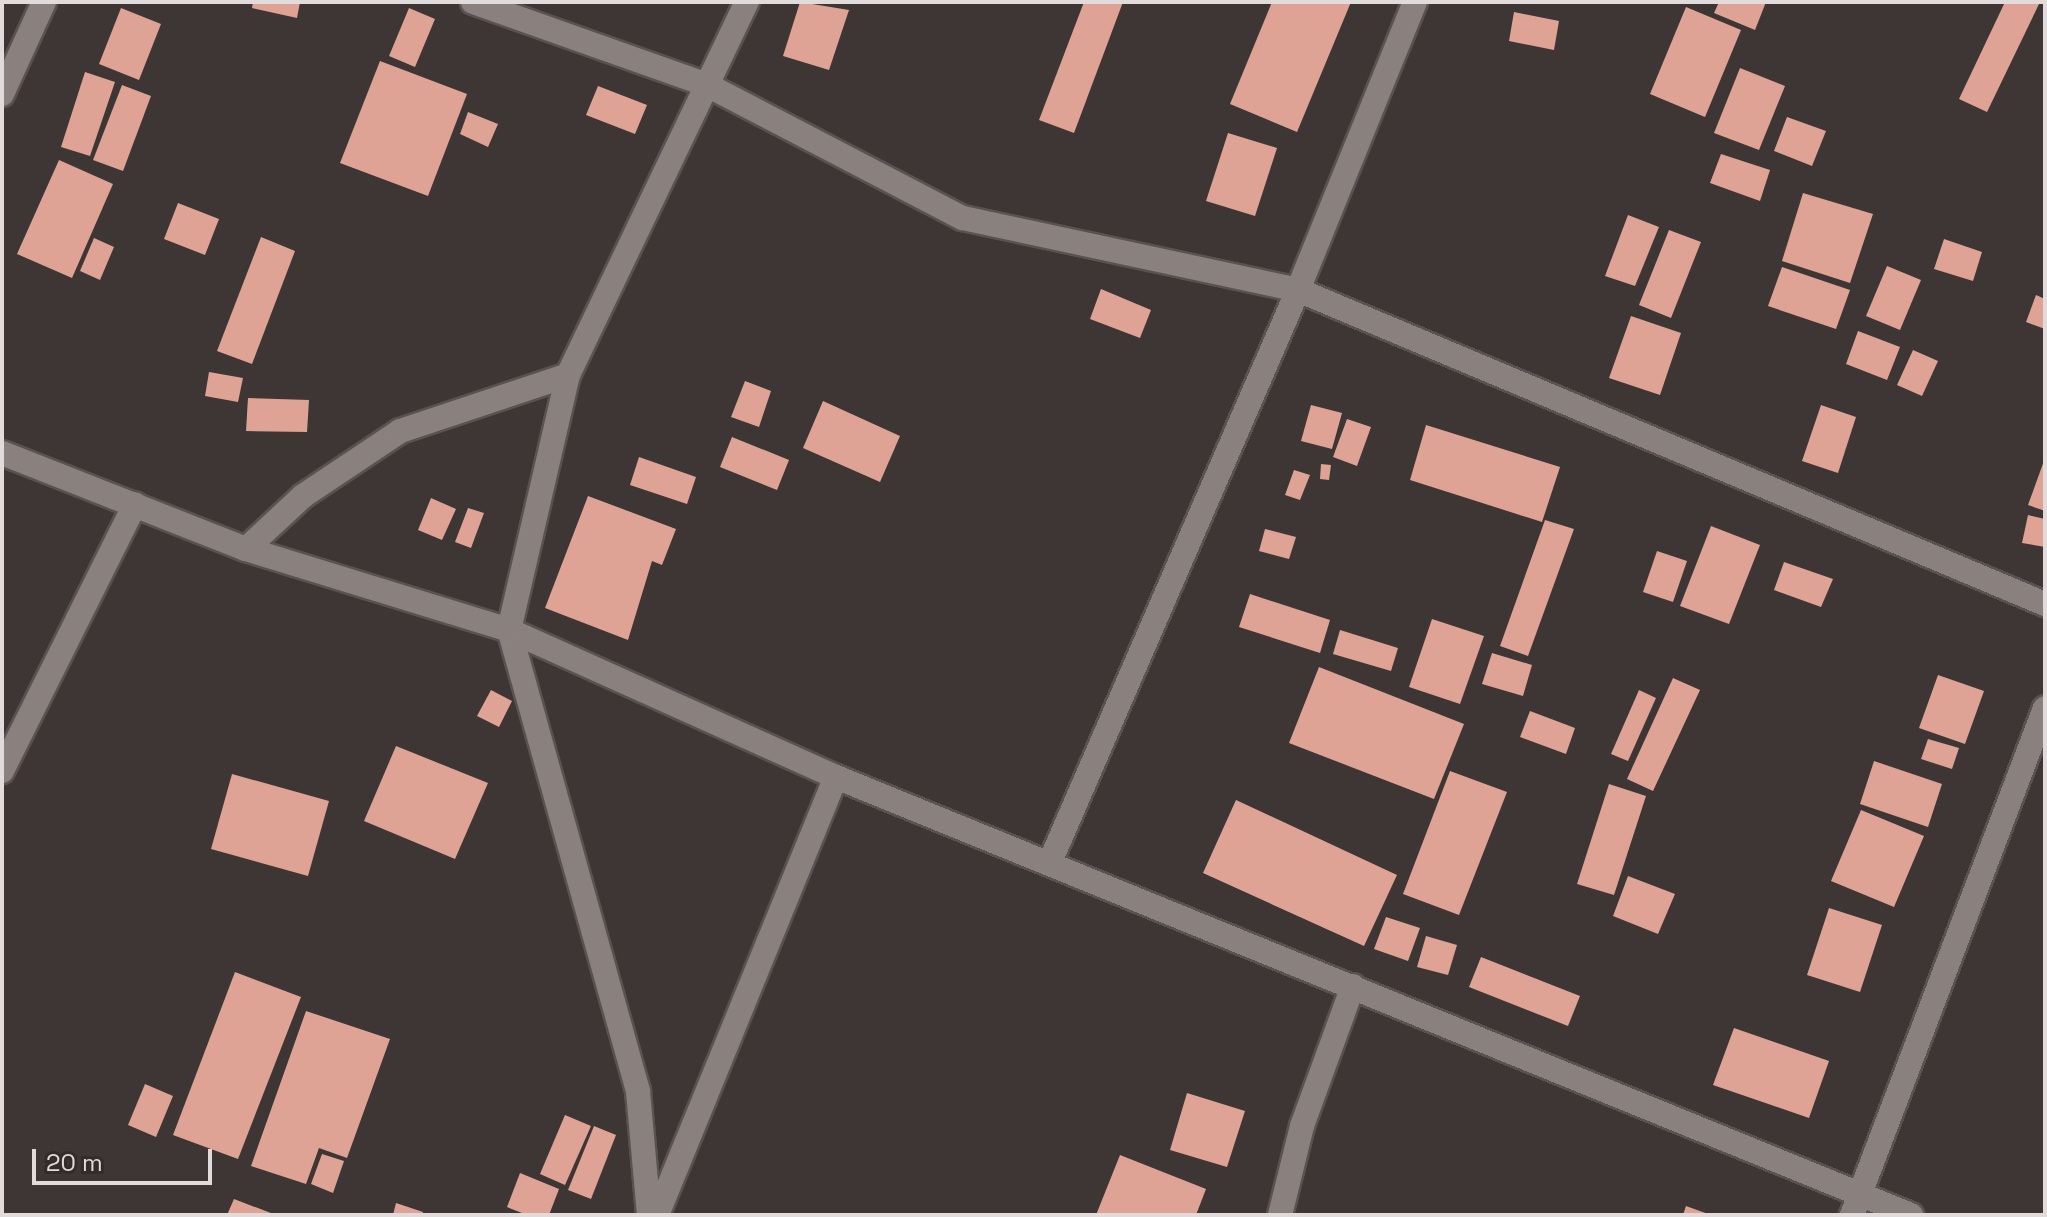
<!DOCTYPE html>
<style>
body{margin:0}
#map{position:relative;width:2047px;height:1217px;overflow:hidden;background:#3e3634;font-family:"Space Grotesk",sans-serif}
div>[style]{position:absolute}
.building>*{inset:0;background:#dea394}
.roads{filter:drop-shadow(2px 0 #595251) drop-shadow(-2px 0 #595251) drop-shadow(0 2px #595251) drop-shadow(0 -2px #595251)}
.lane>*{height:24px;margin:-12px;padding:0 12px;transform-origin:12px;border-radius:12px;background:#8a817e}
.street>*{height:24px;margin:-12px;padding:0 12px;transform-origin:12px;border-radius:12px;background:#8a817e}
span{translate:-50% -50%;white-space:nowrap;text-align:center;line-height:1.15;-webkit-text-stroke:8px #332c2a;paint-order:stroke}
.frame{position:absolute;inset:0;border:4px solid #e1dcdb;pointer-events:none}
.scale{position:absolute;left:32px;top:1149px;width:180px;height:36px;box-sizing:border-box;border:4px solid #e1dcdb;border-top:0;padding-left:10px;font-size:24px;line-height:28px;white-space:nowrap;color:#e1dcdb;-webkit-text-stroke:6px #332c2a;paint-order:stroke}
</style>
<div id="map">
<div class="building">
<i style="clip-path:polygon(253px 2px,300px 2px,297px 18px,252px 8px)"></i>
<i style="clip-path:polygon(800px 2px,849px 10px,829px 70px,783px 56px)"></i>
<i style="clip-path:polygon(1084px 2px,1123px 2px,1074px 133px,1039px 120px)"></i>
<i style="clip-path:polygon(1272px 2px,1351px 2px,1297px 132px,1230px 104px)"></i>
<i style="clip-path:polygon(1719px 2px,1766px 2px,1755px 30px,1714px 13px)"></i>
<i style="clip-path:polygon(2005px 2px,2040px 2px,1987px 112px,1959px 99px)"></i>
<i style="clip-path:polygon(1686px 7px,1741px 30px,1705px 117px,1650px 94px)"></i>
<i style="clip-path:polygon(121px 8px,161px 24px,139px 80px,99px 64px)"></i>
<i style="clip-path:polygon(409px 8px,435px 19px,415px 67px,389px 56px)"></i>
<i style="clip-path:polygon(1514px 12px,1559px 21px,1554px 50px,1509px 41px)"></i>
<i style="clip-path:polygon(380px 61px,467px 94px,428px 196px,340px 163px)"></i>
<i style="clip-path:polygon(1740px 68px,1785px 86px,1759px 150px,1714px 133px)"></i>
<i style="clip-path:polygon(85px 72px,115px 82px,90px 156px,61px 147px)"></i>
<i style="clip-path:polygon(122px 85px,151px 96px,123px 171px,93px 160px)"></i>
<i style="clip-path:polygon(598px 86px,647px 105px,635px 134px,586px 115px)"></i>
<i style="clip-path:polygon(468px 112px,498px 124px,488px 147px,460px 134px)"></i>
<i style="clip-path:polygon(1787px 117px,1826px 131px,1812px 166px,1774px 151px)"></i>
<i style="clip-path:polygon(1228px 133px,1277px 148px,1255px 216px,1206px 201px)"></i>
<i style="clip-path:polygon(1721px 154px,1770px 170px,1760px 201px,1710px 183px)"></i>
<i style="clip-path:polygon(59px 160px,113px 184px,72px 278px,17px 254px)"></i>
<i style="clip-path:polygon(1803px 193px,1873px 214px,1850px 283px,1782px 261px)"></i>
<i style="clip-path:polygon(178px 203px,219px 219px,205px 255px,164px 239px)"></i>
<i style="clip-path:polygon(1628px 215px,1659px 227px,1635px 286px,1605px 276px)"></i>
<i style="clip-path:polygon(1669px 230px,1701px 242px,1671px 318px,1639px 305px)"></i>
<i style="clip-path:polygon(261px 237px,295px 251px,252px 364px,217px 351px)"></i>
<i style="clip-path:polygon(94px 238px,114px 247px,100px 280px,80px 271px)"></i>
<i style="clip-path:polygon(1944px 239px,1982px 252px,1973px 281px,1934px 269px)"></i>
<i style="clip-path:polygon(1887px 266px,1921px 280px,1900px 330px,1866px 316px)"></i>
<i style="clip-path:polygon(1782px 267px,1850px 290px,1836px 329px,1768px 306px)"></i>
<i style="clip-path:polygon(1101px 289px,1151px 310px,1140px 338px,1090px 319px)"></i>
<i style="clip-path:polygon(2036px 295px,2045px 299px,2045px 329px,2026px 322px)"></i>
<i style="clip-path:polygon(1631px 316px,1681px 333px,1660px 395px,1609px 378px)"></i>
<i style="clip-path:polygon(1858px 331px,1900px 347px,1887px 380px,1846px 364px)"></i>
<i style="clip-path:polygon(1913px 350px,1938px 361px,1922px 396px,1897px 385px)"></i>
<i style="clip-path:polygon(209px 372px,243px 378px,238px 402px,205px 396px)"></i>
<i style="clip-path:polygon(745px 381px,771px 391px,759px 427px,731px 417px)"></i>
<i style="clip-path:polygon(248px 398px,309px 400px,307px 432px,246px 431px)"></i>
<i style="clip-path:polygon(823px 401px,900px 436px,880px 482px,803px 448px)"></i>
<i style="clip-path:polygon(1311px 405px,1342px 413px,1332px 449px,1301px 441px)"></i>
<i style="clip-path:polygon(1821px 405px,1856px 417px,1838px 473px,1802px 461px)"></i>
<i style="clip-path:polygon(1347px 419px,1371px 427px,1357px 466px,1333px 457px)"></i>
<i style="clip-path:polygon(1426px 425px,1560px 467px,1542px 522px,1410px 480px)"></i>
<i style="clip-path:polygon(732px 437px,789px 460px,777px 490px,720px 467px)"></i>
<i style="clip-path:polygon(639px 457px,696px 477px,687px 504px,630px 485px)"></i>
<i style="clip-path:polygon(2045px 458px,2045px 511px,2028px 505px)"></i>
<i style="clip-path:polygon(1321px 464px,1331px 465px,1329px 480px,1320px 479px)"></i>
<i style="clip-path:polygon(1294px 470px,1310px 475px,1300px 500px,1285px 495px)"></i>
<i style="clip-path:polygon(588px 496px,676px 529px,662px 565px,652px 561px,628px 640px,545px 608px)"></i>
<i style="clip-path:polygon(431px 498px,456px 509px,442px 540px,418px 530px)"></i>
<i style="clip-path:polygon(468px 508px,484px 513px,471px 548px,455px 542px)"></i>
<i style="clip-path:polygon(2028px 515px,2045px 519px,2045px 547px,2022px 543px)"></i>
<i style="clip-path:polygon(1545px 520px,1574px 529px,1528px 656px,1500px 646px)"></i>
<i style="clip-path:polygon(1711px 526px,1760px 545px,1729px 624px,1680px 606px)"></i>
<i style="clip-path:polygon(1265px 529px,1296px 537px,1289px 559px,1259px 551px)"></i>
<i style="clip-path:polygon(1657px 551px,1687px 561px,1673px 602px,1643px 592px)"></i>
<i style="clip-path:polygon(1784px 562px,1833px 579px,1821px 607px,1774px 590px)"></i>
<i style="clip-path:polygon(1250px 594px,1330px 620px,1320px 653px,1239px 627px)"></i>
<i style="clip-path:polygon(1432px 619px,1484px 636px,1460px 704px,1409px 687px)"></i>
<i style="clip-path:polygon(1340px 630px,1398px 648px,1391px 671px,1333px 654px)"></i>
<i style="clip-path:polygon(1492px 653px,1532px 665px,1523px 696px,1482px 684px)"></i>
<i style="clip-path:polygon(1319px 667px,1464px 724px,1434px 799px,1289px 743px)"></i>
<i style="clip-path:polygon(1938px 675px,1984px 691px,1965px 744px,1919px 728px)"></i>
<i style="clip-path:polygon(1673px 678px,1700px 690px,1653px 791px,1627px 779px)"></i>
<i style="clip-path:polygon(491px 690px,512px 701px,499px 727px,477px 716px)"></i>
<i style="clip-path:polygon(1639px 690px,1656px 698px,1628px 761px,1611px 754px)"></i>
<i style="clip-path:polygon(1530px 711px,1575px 728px,1566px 754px,1520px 737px)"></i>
<i style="clip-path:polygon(1928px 739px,1959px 748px,1952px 769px,1921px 759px)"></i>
<i style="clip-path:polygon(396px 746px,488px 783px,455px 859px,364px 821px)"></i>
<i style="clip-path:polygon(1874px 761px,1942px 784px,1928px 827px,1860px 804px)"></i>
<i style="clip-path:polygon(1450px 771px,1507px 792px,1459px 915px,1403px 894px)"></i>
<i style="clip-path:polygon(232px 774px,329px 801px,308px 876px,211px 849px)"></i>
<i style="clip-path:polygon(1609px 784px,1646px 796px,1614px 895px,1577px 884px)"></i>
<i style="clip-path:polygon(1236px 800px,1397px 875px,1364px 946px,1203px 873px)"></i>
<i style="clip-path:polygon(1861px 810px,1924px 836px,1894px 907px,1831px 881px)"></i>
<i style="clip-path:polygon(1628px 876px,1675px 894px,1658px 934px,1613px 916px)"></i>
<i style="clip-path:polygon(1829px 908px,1882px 925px,1860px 992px,1807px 975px)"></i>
<i style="clip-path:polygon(1386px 917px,1420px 928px,1408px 961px,1374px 949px)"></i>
<i style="clip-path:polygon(1426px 936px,1457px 945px,1448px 975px,1417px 967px)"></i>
<i style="clip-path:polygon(1481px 957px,1580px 996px,1568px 1026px,1469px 987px)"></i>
<i style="clip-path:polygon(235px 972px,301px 997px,238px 1159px,173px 1135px)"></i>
<i style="clip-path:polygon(306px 1011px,390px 1039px,347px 1158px,319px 1148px,306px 1184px,251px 1166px)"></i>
<i style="clip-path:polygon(1734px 1028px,1829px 1061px,1809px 1118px,1713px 1085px)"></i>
<i style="clip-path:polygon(145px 1084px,173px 1096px,156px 1137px,128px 1125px)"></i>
<i style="clip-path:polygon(1187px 1093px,1245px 1111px,1227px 1167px,1170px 1150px)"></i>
<i style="clip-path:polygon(565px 1115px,591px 1126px,565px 1185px,540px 1174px)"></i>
<i style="clip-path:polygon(594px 1126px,616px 1135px,591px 1199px,568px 1190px)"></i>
<i style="clip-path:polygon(322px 1154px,344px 1161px,333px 1193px,311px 1184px)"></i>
<i style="clip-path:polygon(1120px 1155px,1206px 1189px,1196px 1215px,1096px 1215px)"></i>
<i style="clip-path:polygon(520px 1173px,559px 1189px,549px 1215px,527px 1215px,507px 1207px)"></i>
<i style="clip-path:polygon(234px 1199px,276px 1215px,227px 1215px)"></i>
<i style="clip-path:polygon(396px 1203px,423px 1212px,422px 1215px,393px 1215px)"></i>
<i style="clip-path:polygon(1686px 1206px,1711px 1215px,1683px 1215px)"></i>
</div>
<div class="roads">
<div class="lane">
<i style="left:246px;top:549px;width:78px;rotate:-42.9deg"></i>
<i style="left:303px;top:496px;width:117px;rotate:-33.8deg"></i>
<i style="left:400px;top:431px;width:177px;rotate:-18.4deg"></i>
<i style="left:1280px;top:1215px;width:92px;rotate:-76.1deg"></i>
<i style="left:1302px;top:1126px;width:149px;rotate:-70deg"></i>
</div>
<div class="street">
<i style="left:473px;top:2px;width:248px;rotate:19.5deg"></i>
<i style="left:707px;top:85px;width:288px;rotate:27.5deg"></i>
<i style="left:963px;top:218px;width:343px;rotate:12.1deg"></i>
<i style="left:1298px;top:290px;width:810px;rotate:22.8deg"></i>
<i style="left:2px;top:94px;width:101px;rotate:-65.5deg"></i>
<i style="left:2px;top:453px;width:262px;rotate:21.5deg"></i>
<i style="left:246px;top:549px;width:275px;rotate:17.1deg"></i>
<i style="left:509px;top:630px;width:359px;rotate:24.2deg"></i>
<i style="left:836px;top:777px;width:1161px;rotate:22.17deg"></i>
<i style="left:2px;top:771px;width:298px;rotate:-63.5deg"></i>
<i style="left:1050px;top:862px;width:623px;rotate:-66.56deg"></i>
<i style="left:1298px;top:290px;width:311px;rotate:-67.9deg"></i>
<i style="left:649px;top:1215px;width:124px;rotate:-95.1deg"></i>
<i style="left:638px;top:1091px;width:479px;rotate:-105.6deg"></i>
<i style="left:509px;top:630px;width:262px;rotate:-77deg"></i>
<i style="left:568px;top:375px;width:414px;rotate:-64.4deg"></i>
<i style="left:657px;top:1215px;width:473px;rotate:-67.8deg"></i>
<i style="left:1852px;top:1215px;width:542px;rotate:-69.16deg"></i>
</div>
</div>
<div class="frame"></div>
<div class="scale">20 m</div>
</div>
